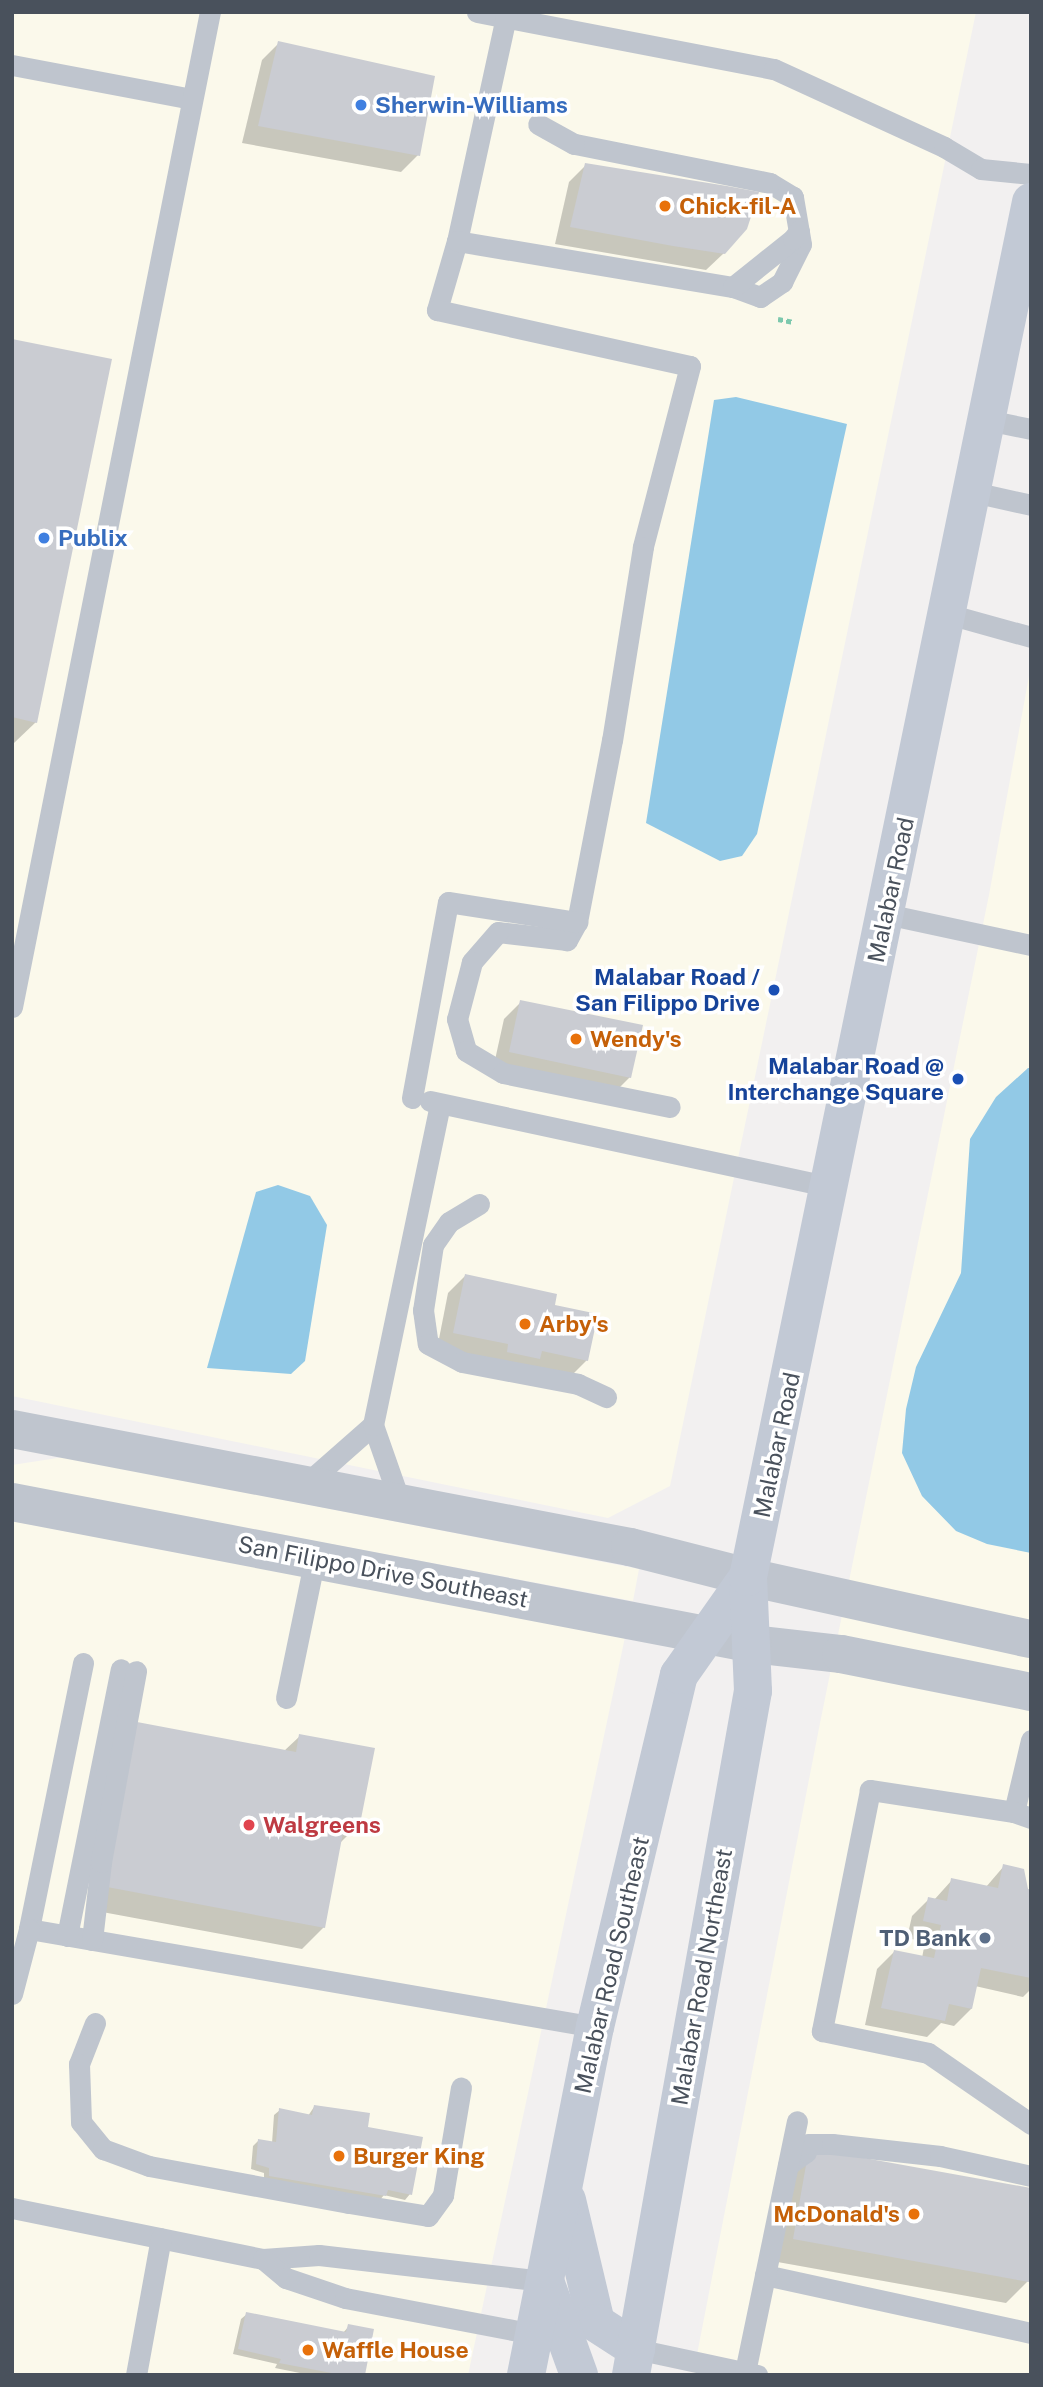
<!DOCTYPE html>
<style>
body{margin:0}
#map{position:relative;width:1043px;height:2387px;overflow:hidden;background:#f2f0f0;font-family:"Public Sans",sans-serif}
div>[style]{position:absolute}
.commercial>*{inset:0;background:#fbf9eb}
.water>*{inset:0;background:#92c9e6}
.shadow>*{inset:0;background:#0003}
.building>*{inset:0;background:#caccd2}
.path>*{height:4.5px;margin-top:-2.25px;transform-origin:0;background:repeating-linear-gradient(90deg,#7cc8ad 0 5px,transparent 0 8.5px)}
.service>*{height:21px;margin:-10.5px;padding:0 10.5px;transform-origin:10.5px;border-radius:10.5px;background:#bfc5ce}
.minor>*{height:38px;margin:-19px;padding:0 19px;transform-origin:19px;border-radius:19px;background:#bfc5ce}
.tertiary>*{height:38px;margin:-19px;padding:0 19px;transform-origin:19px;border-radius:19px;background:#bfc5ce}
.secondary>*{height:38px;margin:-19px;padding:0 19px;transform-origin:19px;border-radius:19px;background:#c2c9d5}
.dots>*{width:19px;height:19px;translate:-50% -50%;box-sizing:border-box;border:4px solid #fff;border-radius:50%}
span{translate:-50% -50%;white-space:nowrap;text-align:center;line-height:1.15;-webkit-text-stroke:7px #fff;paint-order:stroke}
.shop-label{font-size:23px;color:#366cbe;font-weight:700}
.left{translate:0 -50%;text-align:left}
.food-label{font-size:23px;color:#c56008;font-weight:700}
.right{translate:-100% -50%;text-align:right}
.street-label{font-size:23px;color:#49515c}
.transit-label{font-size:23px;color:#164399;font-weight:700}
.health-label{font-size:23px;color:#be3a42;font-weight:700}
.service-label{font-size:23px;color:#4e5e75;font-weight:700}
.frame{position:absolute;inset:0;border:14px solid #49515c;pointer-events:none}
</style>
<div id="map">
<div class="commercial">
<i style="clip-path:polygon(12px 12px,976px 12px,670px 1486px,608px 1518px,12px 1396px)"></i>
<i style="clip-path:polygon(1031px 665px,1031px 2375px,693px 2375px,820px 1723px,989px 895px)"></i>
<i style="clip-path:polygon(64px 1457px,639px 1569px,633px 1601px,12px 1484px,12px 1465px)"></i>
<i style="clip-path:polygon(12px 1521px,625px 1637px,468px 2375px,12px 2375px)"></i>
</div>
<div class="water">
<i style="clip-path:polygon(736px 397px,847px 424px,757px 834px,742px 856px,720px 861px,646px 823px,714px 400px)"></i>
<i style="clip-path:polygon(1028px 1068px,1031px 1068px,1031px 1553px,987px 1544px,956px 1531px,922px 1496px,902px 1453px,906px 1409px,916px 1367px,961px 1273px,970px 1139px,996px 1097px)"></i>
<i style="clip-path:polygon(278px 1185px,310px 1196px,327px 1225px,305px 1361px,291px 1374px,207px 1368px,256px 1192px)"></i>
</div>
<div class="shadow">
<i style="clip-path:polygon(279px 43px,418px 155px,401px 172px,242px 143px,262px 60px)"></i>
<i style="clip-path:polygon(586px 165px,724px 253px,706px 270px,555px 244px,569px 182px)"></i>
<i style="clip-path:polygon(12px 340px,36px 722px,14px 743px,12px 743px)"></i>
<i style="clip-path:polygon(521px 1002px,630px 1077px,613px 1094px,493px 1069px,504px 1019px)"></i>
<i style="clip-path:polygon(465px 1276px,552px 1306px,587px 1360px,570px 1377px,437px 1349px,448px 1293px)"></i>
<i style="clip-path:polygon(300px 1736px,359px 1824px,339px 1844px,324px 1927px,302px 1949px,86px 1909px,116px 1746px,284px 1751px)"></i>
<i style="clip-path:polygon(1004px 1866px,1031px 1892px,1031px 1989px,1023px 1997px,975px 1986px,971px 2009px,954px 2026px,941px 2023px,927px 2037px,865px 2025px,877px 1969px,894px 1952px,922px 1958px,925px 1942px,907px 1938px,912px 1916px,929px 1899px,934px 1900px,952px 1880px,986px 1887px)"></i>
<i style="clip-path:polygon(314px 2107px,366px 2128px,410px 2194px,405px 2200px,384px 2195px,379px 2201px,264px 2181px,264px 2173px,251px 2169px,253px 2146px,259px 2140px,272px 2143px,274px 2115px,280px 2110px,308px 2116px)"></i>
<i style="clip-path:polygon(810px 2150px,1031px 2190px,1028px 2281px,1006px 2303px,772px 2261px,788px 2172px)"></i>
<i style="clip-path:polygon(247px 2314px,343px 2333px,349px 2326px,364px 2375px,310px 2375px,275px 2368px,277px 2364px,233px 2354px,241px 2319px)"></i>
</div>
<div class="building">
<i style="clip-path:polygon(278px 41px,435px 76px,420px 156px,258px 126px)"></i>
<i style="clip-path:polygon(585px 163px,727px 186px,759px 192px,747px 229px,725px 254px,673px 246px,570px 227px)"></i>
<i style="clip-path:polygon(12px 339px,112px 359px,37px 723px,12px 717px)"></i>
<i style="clip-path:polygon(520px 1000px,643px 1025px,631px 1078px,509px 1052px)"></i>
<i style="clip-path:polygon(465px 1274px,557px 1294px,555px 1305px,598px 1314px,588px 1361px,542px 1351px,540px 1359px,507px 1352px,508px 1344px,453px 1333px)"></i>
<i style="clip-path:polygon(137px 1722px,296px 1752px,299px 1734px,375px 1748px,360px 1824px,345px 1822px,325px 1928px,107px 1887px)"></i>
<i style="clip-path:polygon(1003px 1864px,1024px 1869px,1028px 1889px,1031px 1890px,1031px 1978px,981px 1968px,972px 2009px,949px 2004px,945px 2021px,881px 2008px,894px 1950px,934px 1958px,941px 1925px,923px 1921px,928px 1897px,947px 1901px,951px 1878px,998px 1888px)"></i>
<i style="clip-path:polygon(314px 2105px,370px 2113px,368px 2127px,423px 2137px,412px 2195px,388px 2190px,386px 2196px,269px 2176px,269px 2168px,256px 2164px,258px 2139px,276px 2142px,279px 2108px,312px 2115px)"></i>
<i style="clip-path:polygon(809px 2148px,1031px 2188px,1029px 2282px,793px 2239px)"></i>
<i style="clip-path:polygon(246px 2312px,346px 2332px,348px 2324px,374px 2329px,365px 2375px,342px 2375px,279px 2363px,281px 2359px,238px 2349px)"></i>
</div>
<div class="path">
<i style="left:778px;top:319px;width:16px;rotate:11deg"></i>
</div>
<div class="service">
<i style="left:477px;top:12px;width:302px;rotate:10.9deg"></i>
<i style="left:774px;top:69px;width:187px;rotate:24.6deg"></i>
<i style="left:944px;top:147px;width:43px;rotate:30.7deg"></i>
<i style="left:981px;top:169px;width:50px;rotate:5.7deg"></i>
<i style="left:507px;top:12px;width:234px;rotate:102.3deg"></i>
<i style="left:457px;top:241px;width:72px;rotate:106.2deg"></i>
<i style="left:437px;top:310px;width:259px;rotate:12.5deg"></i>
<i style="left:690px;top:366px;width:187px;rotate:104.6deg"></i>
<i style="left:643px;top:547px;width:195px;rotate:99.1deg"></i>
<i style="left:612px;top:740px;width:185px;rotate:100.9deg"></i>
<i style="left:577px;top:922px;width:21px;rotate:119deg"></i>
<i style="left:567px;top:940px;width:69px;rotate:-173.4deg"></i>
<i style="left:498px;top:932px;width:40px;rotate:131deg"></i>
<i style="left:472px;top:962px;width:59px;rotate:104.7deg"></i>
<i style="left:457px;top:1019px;width:33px;rotate:74deg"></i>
<i style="left:466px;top:1051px;width:43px;rotate:30.7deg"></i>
<i style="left:503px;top:1073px;width:170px;rotate:11.5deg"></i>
<i style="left:12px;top:65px;width:183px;rotate:10.7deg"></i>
<i style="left:457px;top:241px;width:280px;rotate:9.5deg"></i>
<i style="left:733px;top:287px;width:29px;rotate:20deg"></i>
<i style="left:760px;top:297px;width:27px;rotate:-34deg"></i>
<i style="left:782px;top:282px;width:42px;rotate:-63.4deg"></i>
<i style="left:801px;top:244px;width:48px;rotate:-99.7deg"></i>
<i style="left:793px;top:197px;width:27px;rotate:-149deg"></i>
<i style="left:770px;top:183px;width:200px;rotate:-168.7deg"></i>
<i style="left:574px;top:144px;width:41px;rotate:-150.9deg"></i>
<i style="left:733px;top:287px;width:77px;rotate:-38.7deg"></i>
<i style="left:793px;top:239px;width:10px;rotate:-53deg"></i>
<i style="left:987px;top:420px;width:45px;rotate:11.6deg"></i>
<i style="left:973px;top:492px;width:59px;rotate:12.6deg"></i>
<i style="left:948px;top:614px;width:86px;rotate:15.5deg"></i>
<i style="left:886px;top:914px;width:148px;rotate:12.1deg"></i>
<i style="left:12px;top:1007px;width:1015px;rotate:-78.75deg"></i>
<i style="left:412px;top:1098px;width:199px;rotate:-79.6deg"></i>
<i style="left:448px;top:902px;width:131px;rotate:8.8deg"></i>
<i style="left:430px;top:1101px;width:409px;rotate:12.1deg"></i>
<i style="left:479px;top:1204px;width:35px;rotate:149deg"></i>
<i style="left:449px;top:1222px;width:28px;rotate:125deg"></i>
<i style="left:433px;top:1245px;width:66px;rotate:98.7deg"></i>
<i style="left:423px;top:1310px;width:34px;rotate:82deg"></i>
<i style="left:428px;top:1344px;width:38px;rotate:28deg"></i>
<i style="left:462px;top:1362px;width:118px;rotate:10.7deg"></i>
<i style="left:578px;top:1384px;width:31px;rotate:25deg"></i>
<i style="left:306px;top:1484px;width:89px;rotate:-41.4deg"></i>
<i style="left:400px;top:1502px;width:82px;rotate:-109.3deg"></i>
<i style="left:373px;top:1425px;width:328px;rotate:-78.2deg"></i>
<i style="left:83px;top:1663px;width:271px;rotate:101.5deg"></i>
<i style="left:29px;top:1929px;width:574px;rotate:9.82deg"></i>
<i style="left:286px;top:1698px;width:143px;rotate:-78.3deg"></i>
<i style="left:1014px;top:1812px;width:74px;rotate:-76.7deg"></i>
<i style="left:1031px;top:1818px;width:18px;rotate:-161deg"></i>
<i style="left:1014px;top:1812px;width:146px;rotate:-171.3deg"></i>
<i style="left:870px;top:1790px;width:246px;rotate:101.3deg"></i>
<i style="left:822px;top:2031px;width:108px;rotate:11.7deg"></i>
<i style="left:928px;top:2053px;width:125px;rotate:34.6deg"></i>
<i style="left:67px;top:1936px;width:272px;rotate:-78.6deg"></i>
<i style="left:92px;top:1940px;width:79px;rotate:-83.4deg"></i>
<i style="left:101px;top:1862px;width:194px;rotate:-79.6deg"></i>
<i style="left:12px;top:1994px;width:67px;rotate:-75.3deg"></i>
<i style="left:95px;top:2023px;width:44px;rotate:111.3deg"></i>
<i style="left:79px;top:2064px;width:58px;rotate:88deg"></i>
<i style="left:81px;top:2122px;width:35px;rotate:51deg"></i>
<i style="left:103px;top:2149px;width:49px;rotate:20.3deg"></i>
<i style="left:149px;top:2166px;width:203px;rotate:10.5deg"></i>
<i style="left:349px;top:2203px;width:80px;rotate:9.3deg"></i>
<i style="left:428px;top:2216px;width:26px;rotate:-54deg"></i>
<i style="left:443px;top:2195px;width:109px;rotate:-80.5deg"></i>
<i style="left:788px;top:2165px;width:22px;rotate:-36deg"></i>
<i style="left:806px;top:2152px;width:8px;rotate:-76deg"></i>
<i style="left:808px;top:2144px;width:24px"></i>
<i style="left:832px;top:2144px;width:109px;rotate:6.3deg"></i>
<i style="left:940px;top:2156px;width:93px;rotate:12.4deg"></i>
<i style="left:12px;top:2208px;width:256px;rotate:11.5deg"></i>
<i style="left:263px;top:2259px;width:56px;rotate:-4.1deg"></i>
<i style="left:319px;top:2255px;width:227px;rotate:6.6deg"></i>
<i style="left:263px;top:2259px;width:30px;rotate:40deg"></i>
<i style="left:286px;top:2278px;width:62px;rotate:18.7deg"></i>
<i style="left:345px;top:2298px;width:192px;rotate:10.8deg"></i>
<i style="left:765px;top:2275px;width:272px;rotate:12.3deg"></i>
<i style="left:636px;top:2349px;width:124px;rotate:12.1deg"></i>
<i style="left:745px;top:2372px;width:256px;rotate:-78.3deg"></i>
<i style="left:136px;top:2375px;width:139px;rotate:-79.7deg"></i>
</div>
<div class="minor">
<i style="left:748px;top:1577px;width:290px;rotate:12.4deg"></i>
<i style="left:753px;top:1644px;width:89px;rotate:6.5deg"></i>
<i style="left:841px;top:1654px;width:194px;rotate:11.3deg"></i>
</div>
<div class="tertiary">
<i style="left:12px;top:1429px;width:629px;rotate:10.81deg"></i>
<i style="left:630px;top:1547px;width:122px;rotate:14.3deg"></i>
<i style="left:12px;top:1502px;width:754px;rotate:10.85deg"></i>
</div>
<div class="secondary">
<i style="left:567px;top:2200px;width:126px;rotate:76.7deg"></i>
<i style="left:596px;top:2323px;width:48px;rotate:33deg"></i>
<i style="left:545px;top:2281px;width:100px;rotate:70.1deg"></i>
<i style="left:526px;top:2375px;width:355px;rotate:-78.8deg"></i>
<i style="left:595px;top:2027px;width:362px;rotate:-76.6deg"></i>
<i style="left:679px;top:1675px;width:120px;rotate:-54.9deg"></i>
<i style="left:631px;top:2375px;width:695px;rotate:-79.89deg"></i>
<i style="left:753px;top:1691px;width:114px;rotate:-92.5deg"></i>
<i style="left:748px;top:1577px;width:1404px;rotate:-78.37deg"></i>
</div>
<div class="dots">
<i style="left:361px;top:105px;background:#3f7fe0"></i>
<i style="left:665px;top:206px;background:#e8710a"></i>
<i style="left:44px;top:538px;background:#3f7fe0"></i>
<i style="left:774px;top:990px;background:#1a4fb4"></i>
<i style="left:576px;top:1039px;background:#e8710a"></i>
<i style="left:958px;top:1079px;background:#1a4fb4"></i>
<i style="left:525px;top:1324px;background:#e8710a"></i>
<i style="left:249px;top:1825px;background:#e0444e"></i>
<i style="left:985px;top:1938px;background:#5c6f8a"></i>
<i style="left:339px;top:2156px;background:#e8710a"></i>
<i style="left:914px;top:2214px;background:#e8710a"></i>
<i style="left:308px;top:2350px;background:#e8710a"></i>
</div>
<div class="shop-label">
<span class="left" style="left:375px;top:105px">Sherwin-Williams</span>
<span class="left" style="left:58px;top:538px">Publix</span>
</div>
<div class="food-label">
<span class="left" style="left:679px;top:206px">Chick-fil-A</span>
<span class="left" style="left:590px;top:1039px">Wendy's</span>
<span class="left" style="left:539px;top:1324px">Arby's</span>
<span class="left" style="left:353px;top:2156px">Burger King</span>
<span class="right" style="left:900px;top:2214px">McDonald's</span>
<span class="left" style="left:322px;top:2350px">Waffle House</span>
</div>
<div class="street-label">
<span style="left:891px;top:890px;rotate:-78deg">Malabar Road</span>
<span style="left:777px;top:1445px;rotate:-78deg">Malabar Road</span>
<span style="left:383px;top:1572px;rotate:11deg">San Filippo Drive Southeast</span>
<span style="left:612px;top:1965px;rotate:-77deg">Malabar Road Southeast</span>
<span style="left:702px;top:1977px;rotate:-80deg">Malabar Road Northeast</span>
</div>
<div class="transit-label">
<span class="right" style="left:760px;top:990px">Malabar Road /<br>San Filippo Drive</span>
<span class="right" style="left:944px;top:1079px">Malabar Road @<br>Interchange Square</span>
</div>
<div class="health-label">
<span class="left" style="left:263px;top:1825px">Walgreens</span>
</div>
<div class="service-label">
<span class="right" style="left:971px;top:1938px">TD Bank</span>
</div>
<div class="frame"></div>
</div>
